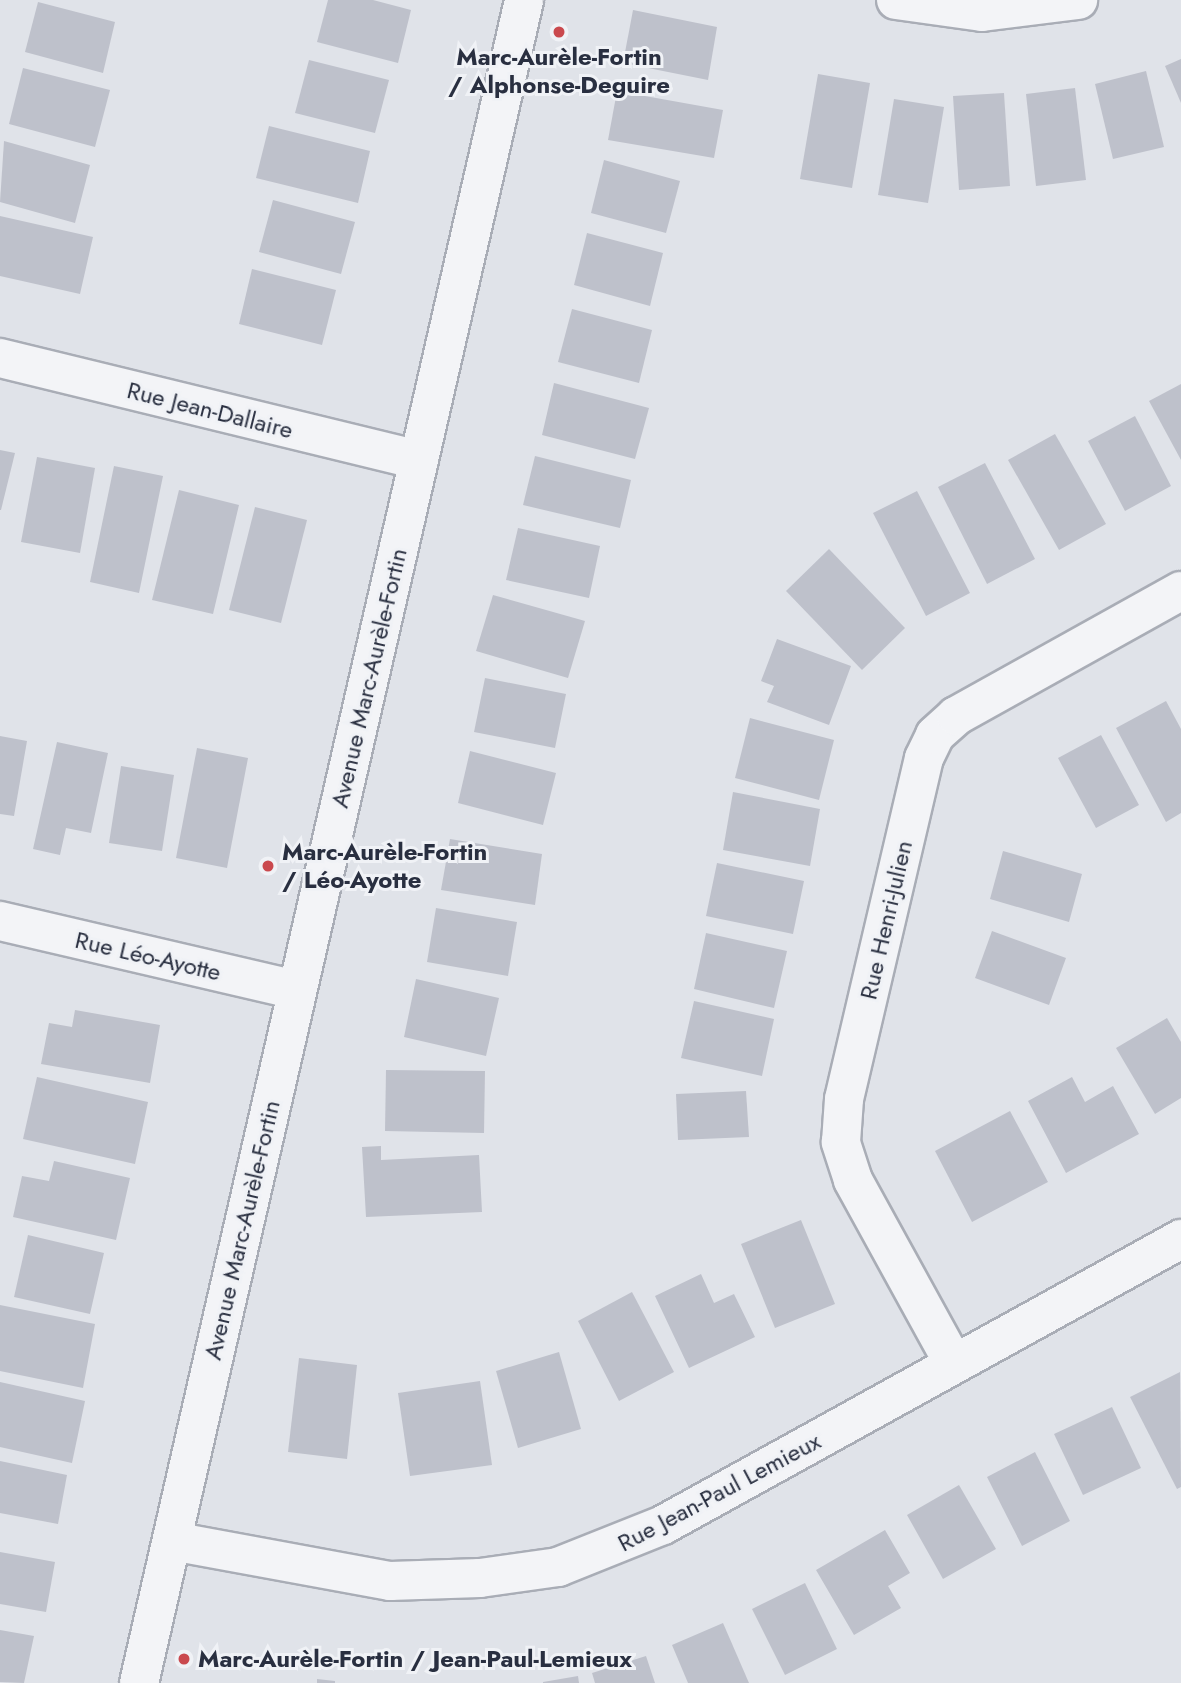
<!DOCTYPE html>
<meta charset="utf-8">
<style>
body{margin:0}
#map{position:relative;width:1181px;height:1683px;overflow:hidden;background:#e0e3e9;font-family:Jost,sans-serif}
div>[style]{position:absolute}
.building>*{inset:0;background:#bec1cb}
.roads{filter:drop-shadow(2px 0 #a9adb6) drop-shadow(-2px 0 #a9adb6) drop-shadow(0 2px #a9adb6) drop-shadow(0 -2px #a9adb6)}
.street>*{height:38px;margin:-19px;padding:0 19px;transform-origin:19px;border-radius:19px;background:#f3f4f7}
.dots>*{width:19px;height:19px;translate:-50% -50%;box-sizing:border-box;border:4px solid #f0f2f6;border-radius:50%}
span{translate:-50% -50%;white-space:nowrap;text-align:center;line-height:1.15;-webkit-text-stroke:6px #f0f2f6;paint-order:stroke}
.poi-label{font-size:24px;color:#292f40;font-weight:700}
.left{translate:0 -50%;text-align:left}
.street-label{font-size:24px;color:#292f40}
</style>
<div id="map">
<div class="building">
<i style="clip-path:polygon(328px 0,373px 0,411px 10px,398px 63px,317px 42px)"></i>
<i style="clip-path:polygon(38px 2px,115px 22px,103px 73px,25px 52px)"></i>
<i style="clip-path:polygon(633px 10px,717px 27px,708px 80px,623px 63px)"></i>
<i style="clip-path:polygon(1181px 59px,1181px 103px,1165px 66px)"></i>
<i style="clip-path:polygon(309px 60px,389px 80px,375px 133px,295px 113px)"></i>
<i style="clip-path:polygon(23px 68px,110px 90px,95px 147px,9px 124px)"></i>
<i style="clip-path:polygon(1146px 71px,1164px 147px,1113px 159px,1095px 84px)"></i>
<i style="clip-path:polygon(818px 74px,870px 83px,852px 188px,800px 179px)"></i>
<i style="clip-path:polygon(1075px 88px,1086px 180px,1036px 186px,1026px 94px)"></i>
<i style="clip-path:polygon(617px 91px,723px 110px,714px 158px,608px 140px)"></i>
<i style="clip-path:polygon(1004px 93px,1010px 186px,959px 190px,953px 96px)"></i>
<i style="clip-path:polygon(894px 99px,944px 107px,928px 203px,878px 195px)"></i>
<i style="clip-path:polygon(269px 126px,370px 151px,358px 203px,256px 178px)"></i>
<i style="clip-path:polygon(4px 141px,90px 165px,75px 223px,0 202px)"></i>
<i style="clip-path:polygon(604px 160px,680px 181px,666px 233px,591px 213px)"></i>
<i style="clip-path:polygon(273px 200px,355px 222px,341px 274px,259px 252px)"></i>
<i style="clip-path:polygon(0 216px,93px 237px,80px 294px,0 276px)"></i>
<i style="clip-path:polygon(587px 233px,663px 253px,650px 306px,574px 285px)"></i>
<i style="clip-path:polygon(252px 269px,336px 290px,322px 345px,239px 324px)"></i>
<i style="clip-path:polygon(572px 309px,652px 330px,639px 383px,558px 362px)"></i>
<i style="clip-path:polygon(554px 383px,649px 408px,635px 459px,542px 435px)"></i>
<i style="clip-path:polygon(1181px 384px,1181px 460px,1149px 401px)"></i>
<i style="clip-path:polygon(1135px 416px,1171px 486px,1125px 511px,1088px 441px)"></i>
<i style="clip-path:polygon(1055px 434px,1106px 524px,1059px 550px,1008px 460px)"></i>
<i style="clip-path:polygon(0 450px,15px 453px,1px 510px,0 510px)"></i>
<i style="clip-path:polygon(535px 456px,631px 480px,620px 528px,523px 505px)"></i>
<i style="clip-path:polygon(37px 457px,95px 468px,80px 553px,21px 542px)"></i>
<i style="clip-path:polygon(985px 463px,1035px 559px,987px 584px,938px 487px)"></i>
<i style="clip-path:polygon(114px 466px,163px 476px,139px 593px,90px 582px)"></i>
<i style="clip-path:polygon(179px 490px,239px 505px,213px 614px,152px 600px)"></i>
<i style="clip-path:polygon(917px 491px,970px 593px,926px 616px,873px 513px)"></i>
<i style="clip-path:polygon(255px 507px,307px 520px,281px 623px,229px 610px)"></i>
<i style="clip-path:polygon(518px 528px,600px 546px,589px 598px,506px 580px)"></i>
<i style="clip-path:polygon(829px 549px,905px 628px,862px 670px,786px 591px)"></i>
<i style="clip-path:polygon(493px 595px,585px 621px,568px 678px,476px 651px)"></i>
<i style="clip-path:polygon(777px 639px,851px 666px,829px 725px,767px 702px,774px 686px,761px 681px)"></i>
<i style="clip-path:polygon(485px 678px,566px 694px,555px 748px,474px 732px)"></i>
<i style="clip-path:polygon(1166px 701px,1181px 729px,1181px 813px,1166px 822px,1116px 728px)"></i>
<i style="clip-path:polygon(750px 718px,834px 740px,819px 800px,735px 778px)"></i>
<i style="clip-path:polygon(1101px 735px,1139px 805px,1096px 828px,1058px 758px)"></i>
<i style="clip-path:polygon(0 736px,27px 741px,14px 816px,0 814px)"></i>
<i style="clip-path:polygon(57px 742px,108px 753px,91px 833px,66px 828px,60px 855px,33px 849px)"></i>
<i style="clip-path:polygon(197px 748px,248px 758px,227px 868px,176px 858px)"></i>
<i style="clip-path:polygon(470px 751px,556px 773px,543px 825px,458px 803px)"></i>
<i style="clip-path:polygon(121px 766px,174px 775px,162px 851px,109px 843px)"></i>
<i style="clip-path:polygon(733px 792px,820px 809px,810px 866px,723px 850px)"></i>
<i style="clip-path:polygon(450px 839px,542px 854px,535px 905px,441px 890px)"></i>
<i style="clip-path:polygon(1003px 851px,1082px 874px,1069px 922px,990px 899px)"></i>
<i style="clip-path:polygon(717px 863px,804px 881px,793px 934px,706px 916px)"></i>
<i style="clip-path:polygon(436px 908px,517px 922px,508px 976px,427px 962px)"></i>
<i style="clip-path:polygon(992px 931px,1066px 958px,1049px 1005px,975px 978px)"></i>
<i style="clip-path:polygon(706px 933px,787px 951px,774px 1008px,694px 989px)"></i>
<i style="clip-path:polygon(416px 979px,499px 998px,486px 1056px,404px 1037px)"></i>
<i style="clip-path:polygon(694px 1001px,774px 1019px,762px 1076px,681px 1058px)"></i>
<i style="clip-path:polygon(75px 1010px,160px 1025px,150px 1083px,41px 1064px,49px 1023px,72px 1027px)"></i>
<i style="clip-path:polygon(1167px 1018px,1181px 1042px,1181px 1098px,1155px 1114px,1116px 1048px)"></i>
<i style="clip-path:polygon(386px 1070px,485px 1071px,484px 1133px,385px 1131px)"></i>
<i style="clip-path:polygon(37px 1077px,148px 1102px,135px 1164px,23px 1139px)"></i>
<i style="clip-path:polygon(1072px 1077px,1085px 1102px,1113px 1086px,1139px 1134px,1066px 1173px,1028px 1101px)"></i>
<i style="clip-path:polygon(746px 1091px,749px 1137px,678px 1140px,676px 1094px)"></i>
<i style="clip-path:polygon(1010px 1111px,1048px 1182px,972px 1222px,935px 1151px)"></i>
<i style="clip-path:polygon(381px 1146px,381px 1160px,479px 1155px,482px 1212px,366px 1217px,362px 1147px)"></i>
<i style="clip-path:polygon(54px 1161px,130px 1178px,116px 1240px,13px 1217px,22px 1176px,49px 1181px)"></i>
<i style="clip-path:polygon(801px 1220px,835px 1304px,775px 1328px,741px 1244px)"></i>
<i style="clip-path:polygon(28px 1235px,104px 1253px,90px 1314px,14px 1297px)"></i>
<i style="clip-path:polygon(701px 1274px,714px 1303px,734px 1294px,755px 1337px,689px 1368px,655px 1296px)"></i>
<i style="clip-path:polygon(632px 1292px,674px 1372px,619px 1401px,578px 1321px)"></i>
<i style="clip-path:polygon(0 1305px,95px 1324px,83px 1388px,0 1371px)"></i>
<i style="clip-path:polygon(559px 1352px,581px 1429px,518px 1448px,496px 1371px)"></i>
<i style="clip-path:polygon(299px 1358px,357px 1365px,347px 1459px,288px 1452px)"></i>
<i style="clip-path:polygon(1180px 1372px,1181px 1487px,1177px 1489px,1130px 1397px)"></i>
<i style="clip-path:polygon(480px 1381px,492px 1465px,410px 1476px,398px 1393px)"></i>
<i style="clip-path:polygon(0 1382px,85px 1401px,72px 1463px,0 1447px)"></i>
<i style="clip-path:polygon(1112px 1407px,1141px 1468px,1083px 1495px,1054px 1434px)"></i>
<i style="clip-path:polygon(1035px 1452px,1070px 1521px,1022px 1546px,987px 1477px)"></i>
<i style="clip-path:polygon(0 1461px,67px 1475px,58px 1524px,0 1513px)"></i>
<i style="clip-path:polygon(959px 1485px,996px 1549px,943px 1579px,907px 1515px)"></i>
<i style="clip-path:polygon(885px 1530px,910px 1573px,888px 1586px,901px 1608px,854px 1635px,816px 1570px)"></i>
<i style="clip-path:polygon(0 1552px,55px 1562px,46px 1612px,0 1604px)"></i>
<i style="clip-path:polygon(805px 1583px,837px 1649px,785px 1675px,752px 1609px)"></i>
<i style="clip-path:polygon(723px 1623px,749px 1683px,688px 1683px,672px 1645px)"></i>
<i style="clip-path:polygon(0 1630px,34px 1636px,24px 1683px,0 1682px)"></i>
<i style="clip-path:polygon(646px 1656px,655px 1683px,595px 1683px,592px 1673px)"></i>
<i style="clip-path:polygon(578px 1676px,579px 1683px,543px 1683px,543px 1682px)"></i>
<i style="clip-path:polygon(317px 1679px,335px 1681px,335px 1683px,317px 1683px)"></i>
</div>
<div class="roads">
<div class="street">
<i style="left:896px;top:0;width:87px;rotate:7.9deg"></i>
<i style="left:982px;top:12px;width:97px;rotate:-7.1deg"></i>
<i style="left:0;top:358px;width:431px;rotate:13.7deg"></i>
<i style="left:0;top:921px;width:304px;rotate:13.1deg"></i>
<i style="left:954px;top:1364px;width:210px;rotate:-118.8deg"></i>
<i style="left:853px;top:1180px;width:40px;rotate:-108deg"></i>
<i style="left:841px;top:1142px;width:43px;rotate:-86deg"></i>
<i style="left:844px;top:1099px;width:350px;rotate:-76.8deg"></i>
<i style="left:924px;top:758px;width:25px;rotate:-64deg"></i>
<i style="left:935px;top:735px;width:28px;rotate:-42deg"></i>
<i style="left:956px;top:716px;width:257px;rotate:-29.1deg"></i>
<i style="left:172px;top:1541px;width:222px;rotate:10.4deg"></i>
<i style="left:390px;top:1581px;width:90px;rotate:-1.9deg"></i>
<i style="left:480px;top:1578px;width:79px;rotate:-8deg"></i>
<i style="left:558px;top:1567px;width:113px;rotate:-21.8deg"></i>
<i style="left:663px;top:1525px;width:592px;rotate:-28.9deg"></i>
<i style="left:139px;top:1683px;width:1726px;rotate:-77.11deg"></i>
</div>
</div>
<div class="dots">
<i style="left:559px;top:32px;background:#ca494e"></i>
<i style="left:268px;top:866px;background:#ca494e"></i>
<i style="left:184px;top:1659px;background:#ca494e"></i>
</div>
<div class="poi-label">
<span style="left:559px;top:71px">Marc-Aurèle-Fortin<br>/ Alphonse-Deguire</span>
<span class="left" style="left:282px;top:866px">Marc-Aurèle-Fortin<br>/ Léo-Ayotte</span>
<span class="left" style="left:198px;top:1659px">Marc-Aurèle-Fortin / Jean-Paul-Lemieux</span>
</div>
<div class="street-label">
<span style="left:210px;top:410px;rotate:14deg">Rue Jean-Dallaire</span>
<span style="left:369px;top:678px;rotate:-77deg">Avenue Marc-Aurèle-Fortin</span>
<span style="left:886px;top:920px;rotate:-77deg">Rue Henri-Julien</span>
<span style="left:148px;top:956px;rotate:13deg">Rue Léo-Ayotte</span>
<span style="left:242px;top:1230px;rotate:-77deg">Avenue Marc-Aurèle-Fortin</span>
<span style="left:719px;top:1492px;rotate:-28deg">Rue Jean-Paul Lemieux</span>
</div>
</div>
